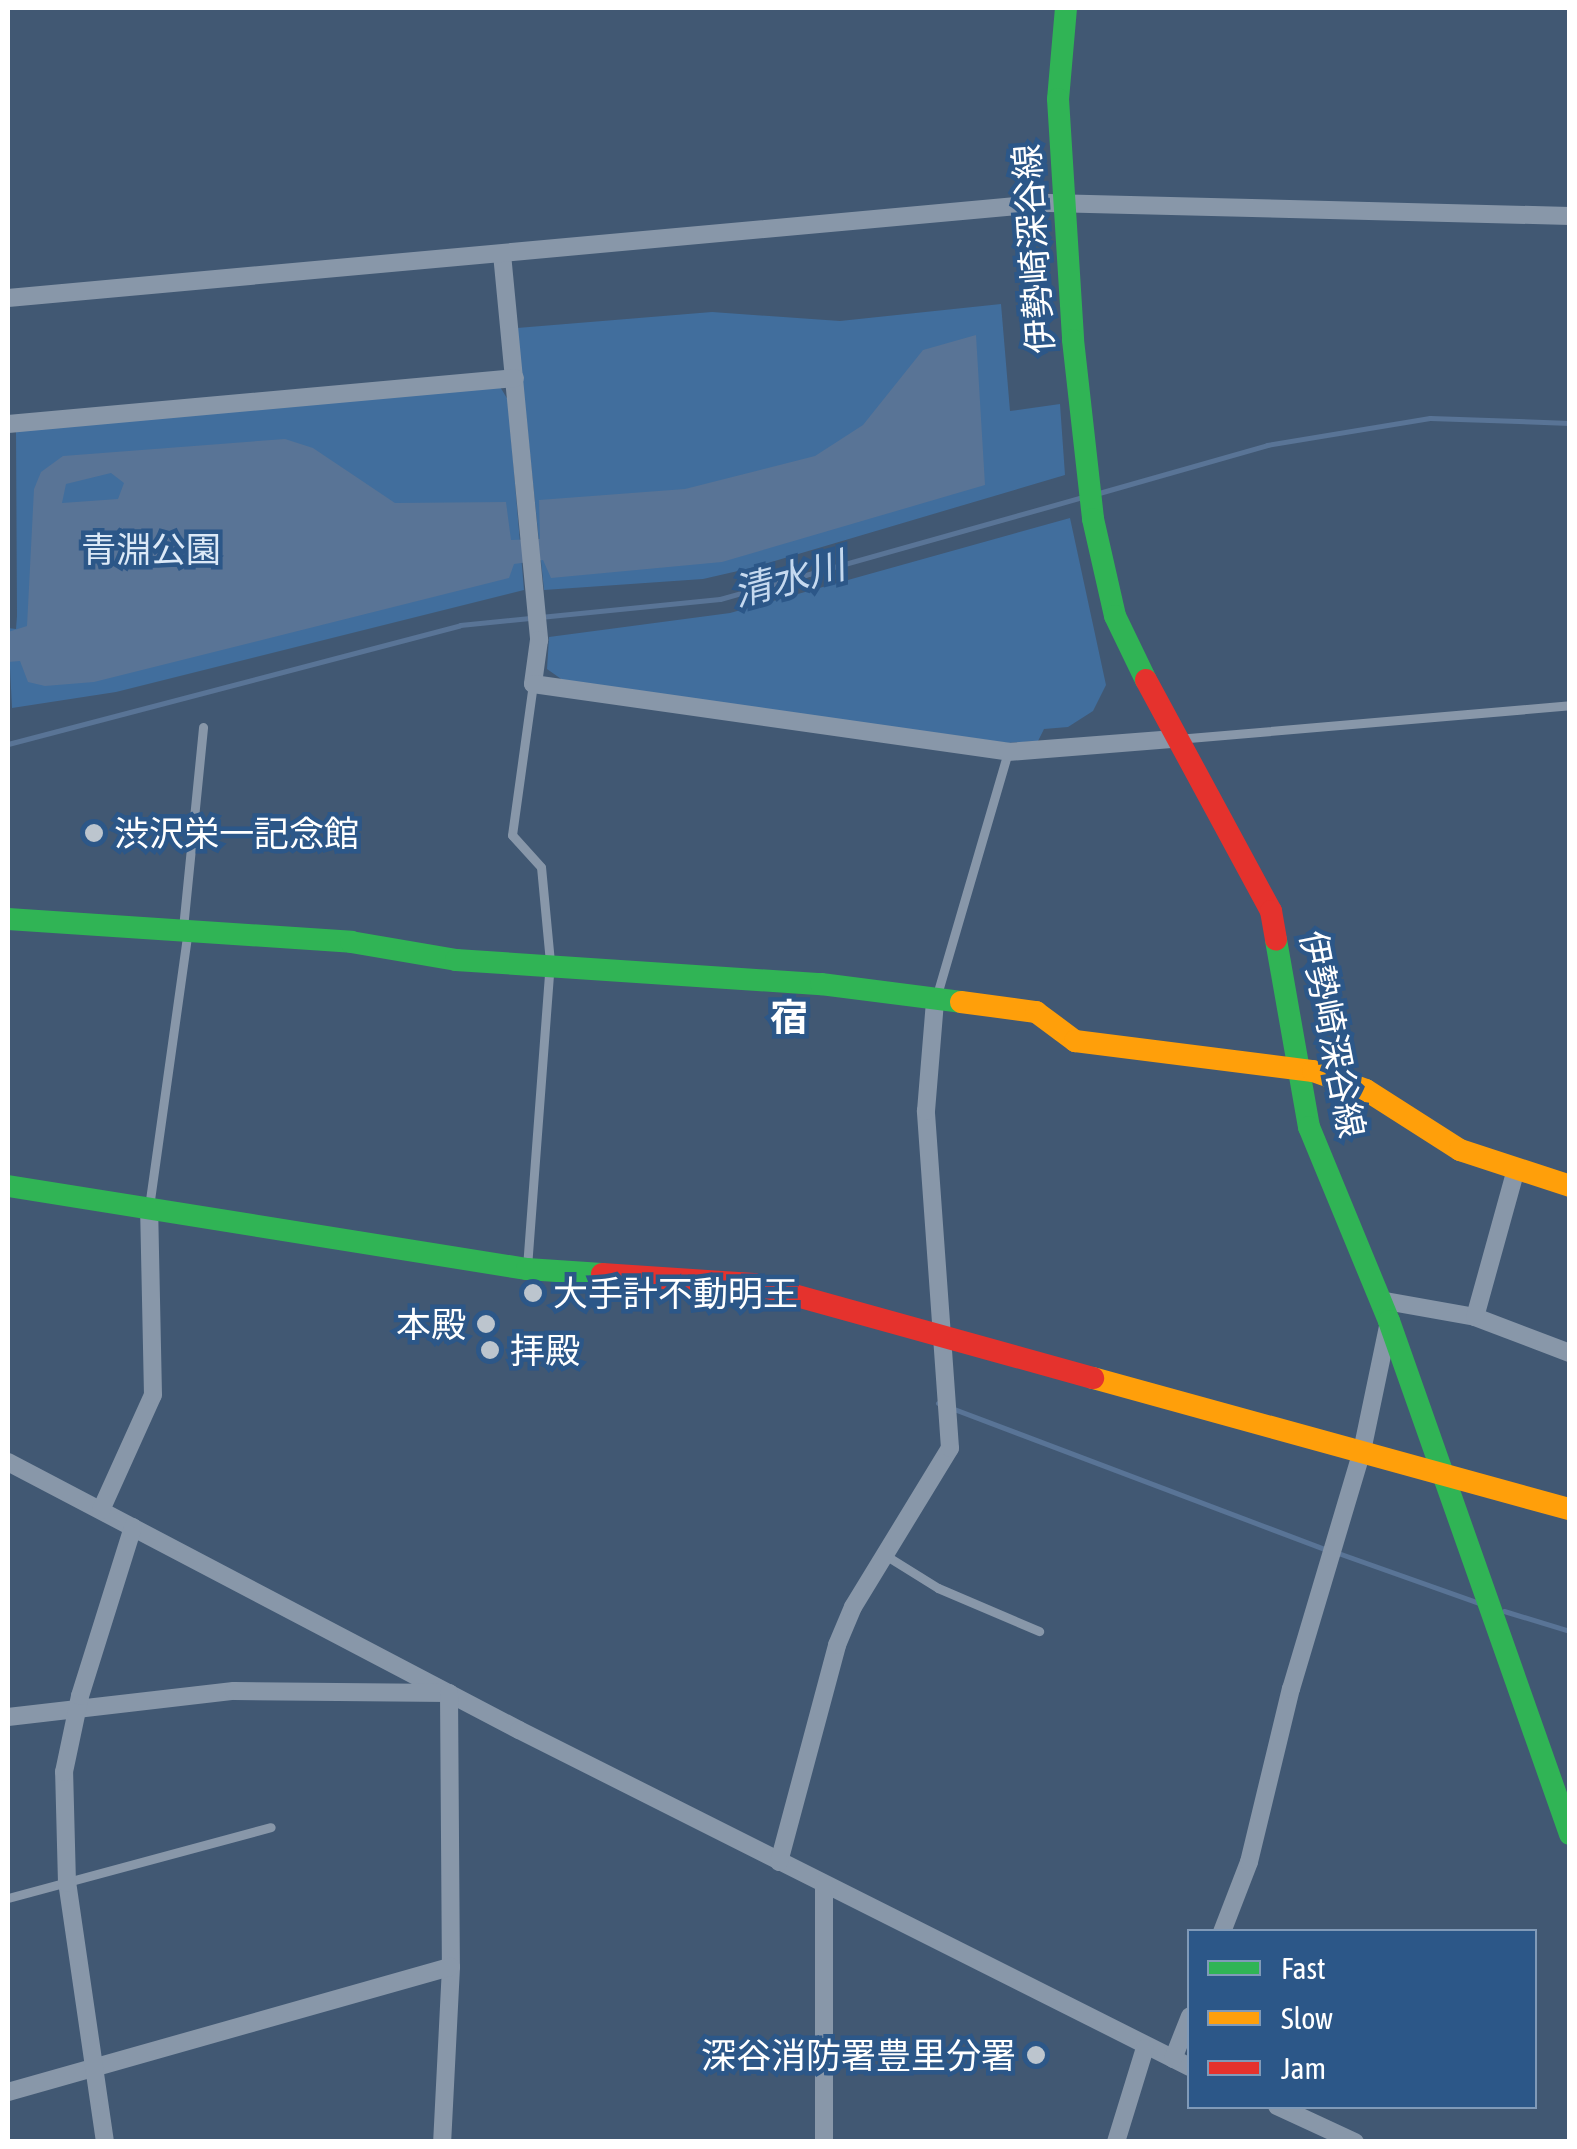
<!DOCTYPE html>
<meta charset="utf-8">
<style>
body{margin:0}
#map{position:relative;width:1577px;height:2149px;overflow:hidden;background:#415873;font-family:"Asap Condensed","Noto Sans JP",sans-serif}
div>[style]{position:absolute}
.green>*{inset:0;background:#416e9d}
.water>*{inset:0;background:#597496}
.stream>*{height:5px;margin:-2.5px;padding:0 2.5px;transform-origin:2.5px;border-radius:2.5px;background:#597496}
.lane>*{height:9px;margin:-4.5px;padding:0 4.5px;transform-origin:4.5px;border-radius:4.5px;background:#8897a9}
.street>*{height:18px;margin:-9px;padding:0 9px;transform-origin:9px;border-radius:9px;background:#8897a9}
.fast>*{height:22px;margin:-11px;padding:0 11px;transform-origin:11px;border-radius:11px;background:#30b455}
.slow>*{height:22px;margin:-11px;padding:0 11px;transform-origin:11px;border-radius:11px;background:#ff9f0a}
.jam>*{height:22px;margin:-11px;padding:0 11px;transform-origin:11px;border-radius:11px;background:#e5322d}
.dots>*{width:28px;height:28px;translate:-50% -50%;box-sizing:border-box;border:5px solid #2c5788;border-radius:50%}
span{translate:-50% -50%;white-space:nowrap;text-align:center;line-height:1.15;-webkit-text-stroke:9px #2c5788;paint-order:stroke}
.street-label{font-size:35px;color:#fff}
.park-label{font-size:35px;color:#dce9f7}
.poi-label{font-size:35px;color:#fff}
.left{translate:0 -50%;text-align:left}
.right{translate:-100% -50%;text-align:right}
.water-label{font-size:38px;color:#c5d9ef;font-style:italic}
.neighbourhood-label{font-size:38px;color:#fff;font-weight:700}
.frame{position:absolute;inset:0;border:10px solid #fff;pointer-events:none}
.legend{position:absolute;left:1187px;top:1929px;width:350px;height:180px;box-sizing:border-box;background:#2c5788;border:2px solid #809ab8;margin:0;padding:12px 18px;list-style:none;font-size:30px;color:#fff}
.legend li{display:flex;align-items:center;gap:20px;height:50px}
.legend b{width:50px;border:2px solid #809ab8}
</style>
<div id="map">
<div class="green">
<i style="clip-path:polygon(1001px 304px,1010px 411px,1060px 404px,1065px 475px,751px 568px,703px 579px,544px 590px,517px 328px,712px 312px,840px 321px)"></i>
<i style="clip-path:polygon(499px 385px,508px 400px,524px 590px,116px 692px,12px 708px,8px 628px,16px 629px,17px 616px,16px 431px)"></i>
<i style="clip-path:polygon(1070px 518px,1106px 685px,1093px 711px,1068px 727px,1044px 729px,1038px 741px,1007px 743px,564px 681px,547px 669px,549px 637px,730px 613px)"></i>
</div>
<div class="water">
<i style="clip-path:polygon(evenodd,976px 335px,985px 485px,722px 562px,551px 578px,543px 560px,514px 564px,509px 578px,94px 682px,45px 686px,28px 682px,20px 661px,8px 662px,8px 632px,27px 626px,34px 489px,41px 472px,63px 456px,285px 439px,313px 448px,395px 503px,506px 502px,511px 540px,540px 539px,539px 500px,685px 489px,815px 456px,863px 425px,923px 350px,976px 335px,111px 473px,124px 483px,118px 499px,62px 503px,66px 484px,111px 473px)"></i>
</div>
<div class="stream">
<i style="left:1099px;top:493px;width:175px;rotate:-15.9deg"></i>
<i style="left:1267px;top:445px;width:165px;rotate:-9.4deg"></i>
<i style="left:1430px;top:418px;width:140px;rotate:2deg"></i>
<i style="left:8px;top:744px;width:467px;rotate:-14.7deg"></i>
<i style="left:460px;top:625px;width:261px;rotate:-5.7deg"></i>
<i style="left:720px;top:599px;width:378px;rotate:-15.7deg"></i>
<i style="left:938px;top:1403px;width:417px;rotate:20.7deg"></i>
<i style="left:1338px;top:1553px;width:150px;rotate:19.5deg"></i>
<i style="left:1504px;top:1611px;width:69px;rotate:16.9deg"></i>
</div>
<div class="lane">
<i style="left:1177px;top:739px;width:394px;rotate:-4.9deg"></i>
<i style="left:183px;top:928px;width:202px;rotate:-84.3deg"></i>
<i style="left:936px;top:998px;width:256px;rotate:-73.7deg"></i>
<i style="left:149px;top:1207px;width:274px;rotate:-82deg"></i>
<i style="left:527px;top:1267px;width:306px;rotate:-85.7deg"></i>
<i style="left:550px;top:962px;width:95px;rotate:-95.4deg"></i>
<i style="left:541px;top:867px;width:43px;rotate:-132.2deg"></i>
<i style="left:512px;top:835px;width:152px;rotate:-82.1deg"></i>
<i style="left:885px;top:1555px;width:62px;rotate:31.9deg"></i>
<i style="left:938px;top:1588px;width:110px;rotate:23.1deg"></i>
<i style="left:8px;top:1898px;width:272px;rotate:-15.1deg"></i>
</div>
<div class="street">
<i style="left:502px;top:254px;width:388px;rotate:84.5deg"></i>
<i style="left:539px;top:640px;width:44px;rotate:97.8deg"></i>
<i style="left:533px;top:684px;width:480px;rotate:8.1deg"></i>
<i style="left:1008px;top:752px;width:167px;rotate:-4.5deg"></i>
<i style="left:8px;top:298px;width:1045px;rotate:-5.21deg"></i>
<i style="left:1049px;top:203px;width:521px;rotate:1.43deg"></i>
<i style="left:8px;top:424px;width:509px;rotate:-5.18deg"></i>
<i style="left:1380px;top:1300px;width:97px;rotate:10.1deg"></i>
<i style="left:1475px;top:1317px;width:102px;rotate:20.8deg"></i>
<i style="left:1475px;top:1317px;width:149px;rotate:-74.5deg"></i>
<i style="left:8px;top:1462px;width:577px;rotate:27.68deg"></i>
<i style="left:519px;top:1730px;width:751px;rotate:26.67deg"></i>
<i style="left:101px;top:1510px;width:126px;rotate:-65.7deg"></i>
<i style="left:153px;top:1395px;width:185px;rotate:-91.2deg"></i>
<i style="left:8px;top:1717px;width:227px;rotate:-6.6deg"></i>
<i style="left:234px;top:1691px;width:215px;rotate:0.5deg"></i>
<i style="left:449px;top:1693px;width:274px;rotate:89.6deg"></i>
<i style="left:451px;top:1967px;width:175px;rotate:92.9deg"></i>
<i style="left:779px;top:1862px;width:225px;rotate:-75deg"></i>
<i style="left:837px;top:1645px;width:41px;rotate:-67.2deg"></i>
<i style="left:853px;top:1607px;width:186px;rotate:-58.6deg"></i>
<i style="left:950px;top:1448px;width:338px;rotate:-94.1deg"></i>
<i style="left:926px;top:1111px;width:110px;rotate:-85.3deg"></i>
<i style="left:1222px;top:1932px;width:75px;rotate:-68.9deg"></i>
<i style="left:1249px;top:1862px;width:178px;rotate:-76.4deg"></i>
<i style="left:1291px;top:1689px;width:248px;rotate:-73.4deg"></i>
<i style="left:1362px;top:1451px;width:127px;rotate:-78.2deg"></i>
<i style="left:1173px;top:2059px;width:46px;rotate:-68.4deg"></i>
<i style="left:8px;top:2092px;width:460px;rotate:-15.8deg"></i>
<i style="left:1277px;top:2106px;width:86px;rotate:24.8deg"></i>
<i style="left:105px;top:2142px;width:262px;rotate:-98.3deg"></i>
<i style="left:67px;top:1883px;width:111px;rotate:-91.5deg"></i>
<i style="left:64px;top:1772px;width:78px;rotate:-78.1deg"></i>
<i style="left:80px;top:1696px;width:177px;rotate:-72.6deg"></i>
<i style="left:824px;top:2142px;width:258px;rotate:-90deg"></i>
<i style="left:1116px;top:2142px;width:98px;rotate:-72.9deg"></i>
</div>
<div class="fast">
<i style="left:1066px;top:8px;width:91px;rotate:95deg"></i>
<i style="left:1058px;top:99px;width:241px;rotate:86.4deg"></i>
<i style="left:1073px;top:340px;width:180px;rotate:83.6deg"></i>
<i style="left:1093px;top:519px;width:99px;rotate:77.2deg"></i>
<i style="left:1115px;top:616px;width:71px;rotate:64.2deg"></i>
<i style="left:8px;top:919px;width:344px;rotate:3.8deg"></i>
<i style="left:351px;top:942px;width:107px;rotate:9.7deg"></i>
<i style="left:456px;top:960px;width:366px;rotate:3.8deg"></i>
<i style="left:821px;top:984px;width:141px;rotate:7.3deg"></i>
<i style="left:1276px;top:940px;width:190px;rotate:80deg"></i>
<i style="left:1309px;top:1127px;width:210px;rotate:67.6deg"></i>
<i style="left:1389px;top:1321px;width:544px;rotate:70.57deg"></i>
<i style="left:8px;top:1186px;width:526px;rotate:9.09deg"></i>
<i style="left:527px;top:1269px;width:75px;rotate:3.8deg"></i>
</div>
<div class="slow">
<i style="left:961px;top:1002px;width:76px;rotate:7.6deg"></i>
<i style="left:1036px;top:1012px;width:49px;rotate:36.6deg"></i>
<i style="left:1075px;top:1041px;width:240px;rotate:7.2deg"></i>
<i style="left:1313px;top:1071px;width:56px;rotate:19.7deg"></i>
<i style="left:1366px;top:1090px;width:112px;rotate:32.6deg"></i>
<i style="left:1460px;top:1150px;width:116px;rotate:18.1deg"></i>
<i style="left:1093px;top:1378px;width:495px;rotate:15.4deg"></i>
</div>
<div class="jam">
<i style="left:1146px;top:680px;width:263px;rotate:61.6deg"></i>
<i style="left:1271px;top:911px;width:29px;rotate:80deg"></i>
<i style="left:602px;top:1274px;width:152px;rotate:3.8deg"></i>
<i style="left:754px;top:1284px;width:352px;rotate:15.5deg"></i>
</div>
<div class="dots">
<i style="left:94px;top:833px;background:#bcc5ce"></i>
<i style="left:533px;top:1293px;background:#bcc5ce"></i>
<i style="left:486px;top:1324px;background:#bcc5ce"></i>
<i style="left:490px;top:1350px;background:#bcc5ce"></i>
<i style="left:1036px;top:2055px;background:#bcc5ce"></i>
</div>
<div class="street-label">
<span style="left:1033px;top:249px;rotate:-94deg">伊勢崎深谷線</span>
<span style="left:1333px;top:1034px;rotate:79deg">伊勢崎深谷線</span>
</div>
<div class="park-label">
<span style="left:151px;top:549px">青淵公園</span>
</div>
<div class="poi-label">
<span class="left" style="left:114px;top:833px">渋沢栄一記念館</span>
<span class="left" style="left:553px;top:1293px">大手計不動明王</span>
<span class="right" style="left:466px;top:1324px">本殿</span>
<span class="left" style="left:510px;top:1350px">拝殿</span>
<span class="right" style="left:1016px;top:2055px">深谷消防署豊里分署</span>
</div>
<div class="water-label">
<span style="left:789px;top:579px;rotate:-15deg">清水川</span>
</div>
<div class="neighbourhood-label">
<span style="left:789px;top:1018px">宿</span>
</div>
<div class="frame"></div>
<ul class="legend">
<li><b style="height:12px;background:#30b455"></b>Fast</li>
<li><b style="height:12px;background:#ff9f0a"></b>Slow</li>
<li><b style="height:12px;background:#e5322d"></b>Jam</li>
</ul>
</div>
